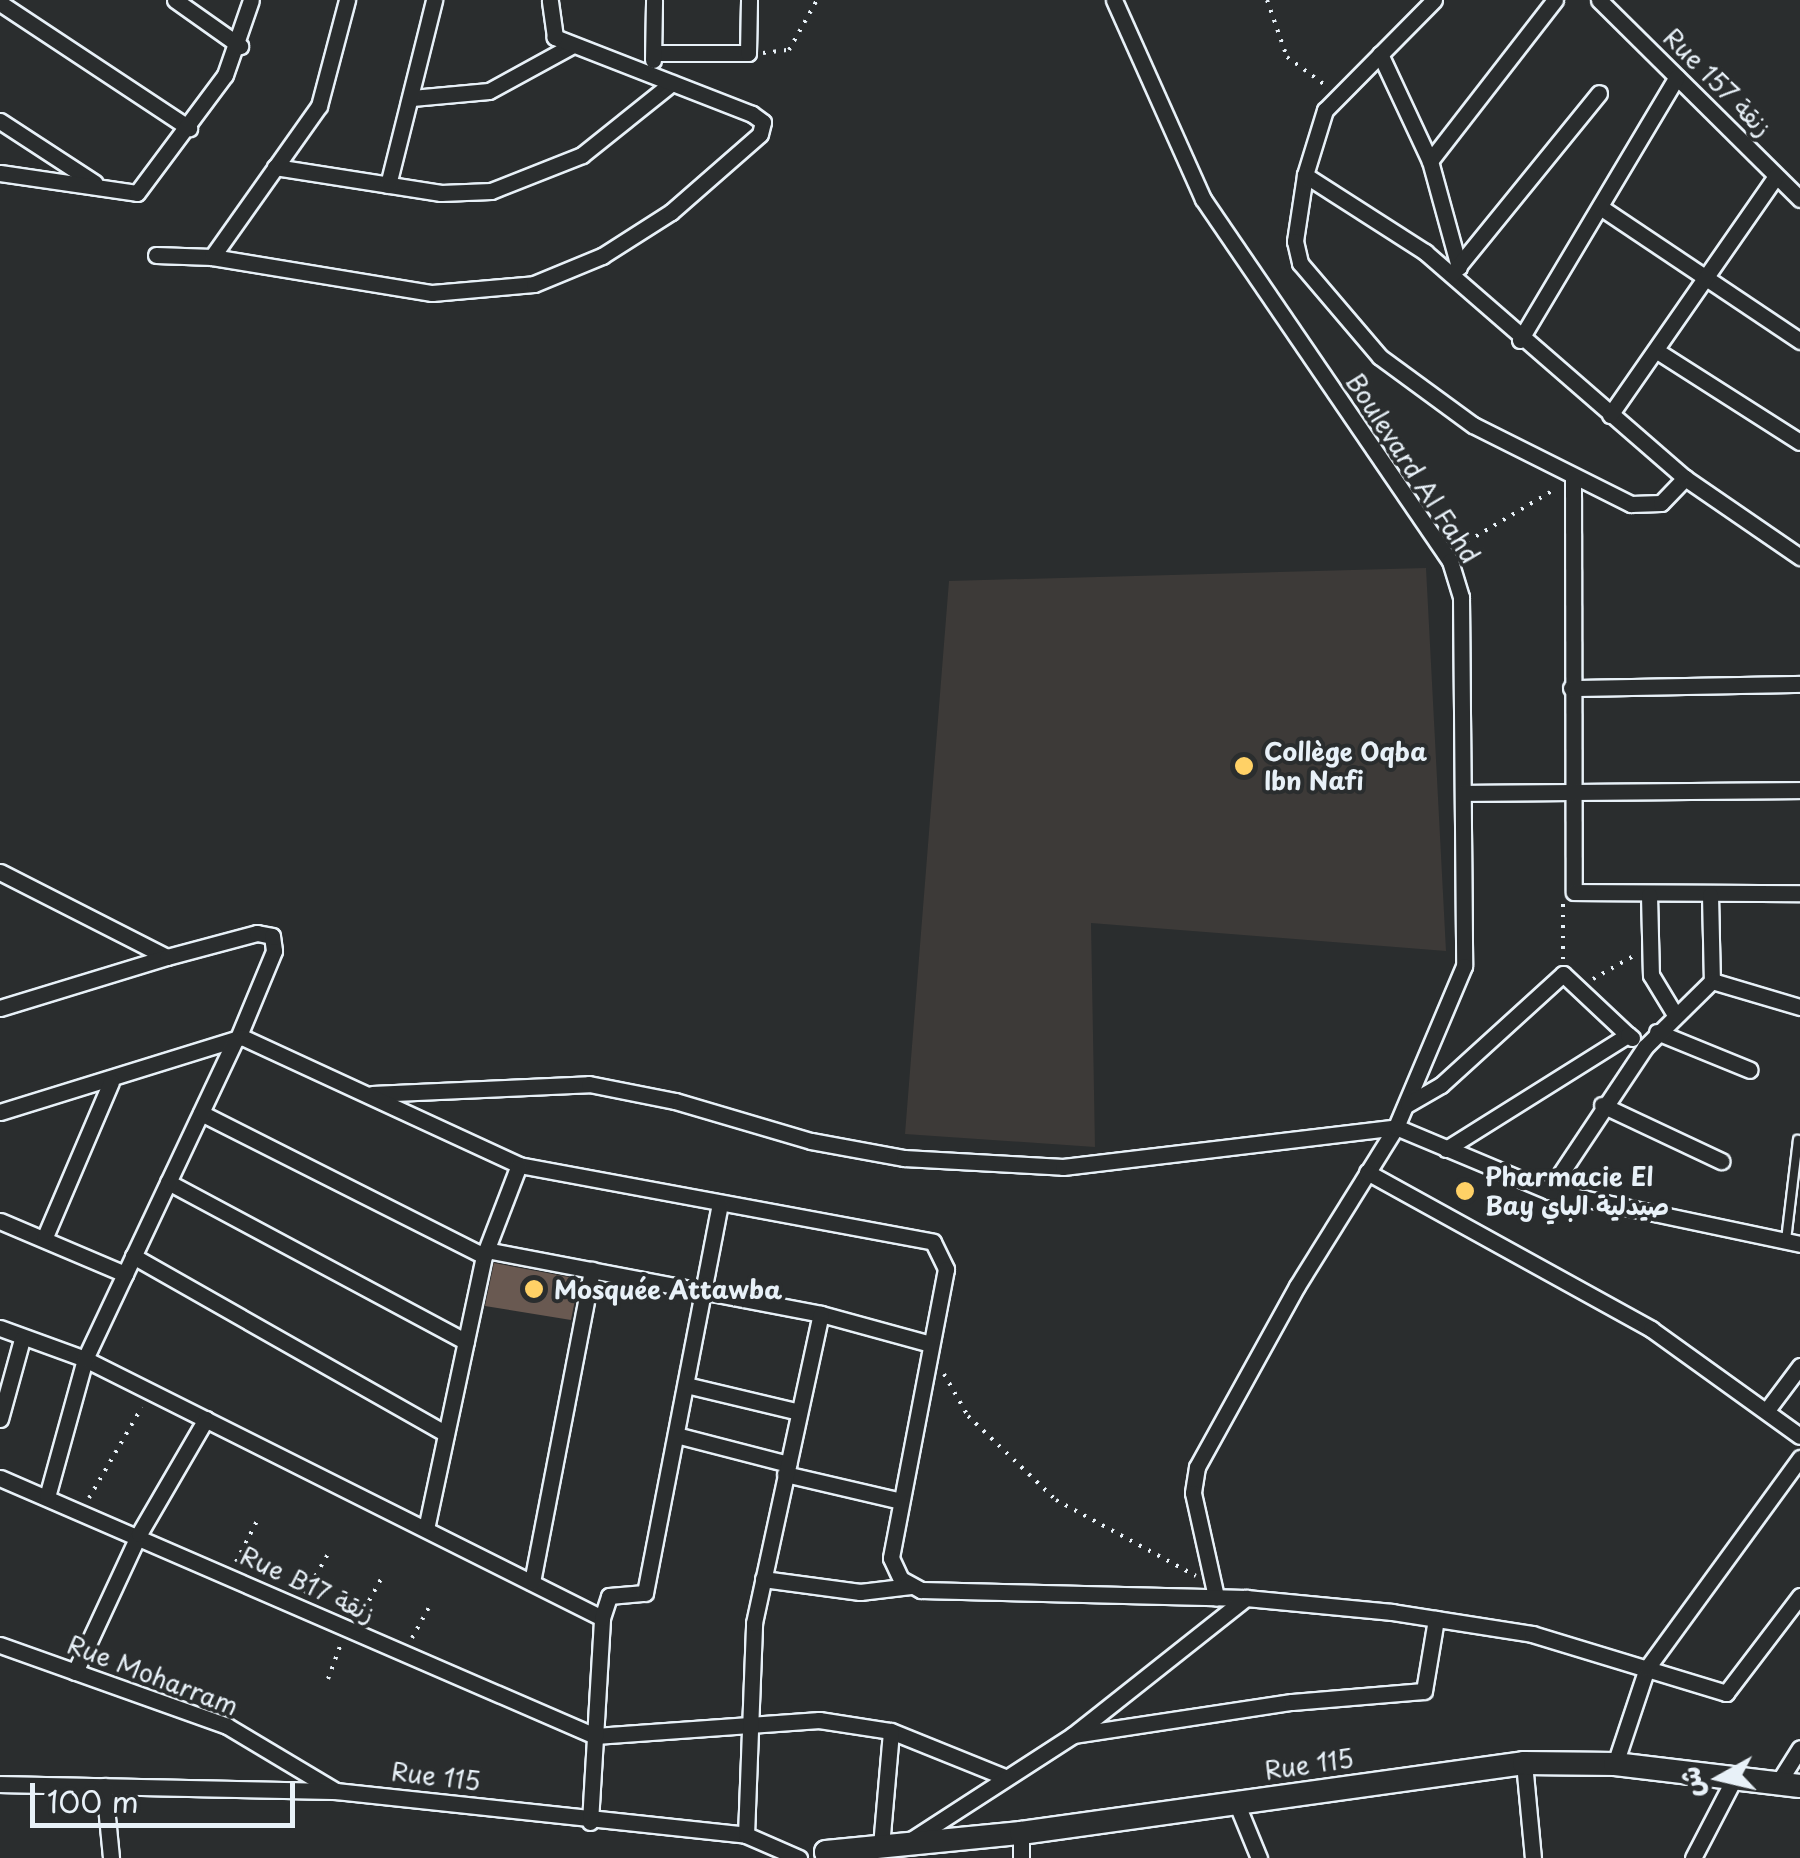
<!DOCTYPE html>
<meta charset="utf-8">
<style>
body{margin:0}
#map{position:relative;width:1800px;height:1858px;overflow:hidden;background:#2a2d2e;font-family:"Playpen Sans","Playpen Sans Arabic",sans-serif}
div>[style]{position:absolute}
.built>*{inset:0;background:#3d3a38}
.building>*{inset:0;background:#695951}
.path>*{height:4px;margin-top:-2px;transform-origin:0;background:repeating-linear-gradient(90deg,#e8f1f8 0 2.5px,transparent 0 10.5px)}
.roads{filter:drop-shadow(2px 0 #e8f1f8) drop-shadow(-2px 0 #e8f1f8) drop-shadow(0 2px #e8f1f8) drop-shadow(0 -2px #e8f1f8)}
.lane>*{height:8px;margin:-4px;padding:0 4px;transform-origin:4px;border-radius:4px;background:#2a2d2e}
.street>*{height:15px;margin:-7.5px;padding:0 7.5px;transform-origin:7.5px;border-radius:7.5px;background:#2a2d2e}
.secondary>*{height:22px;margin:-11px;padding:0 11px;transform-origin:11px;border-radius:11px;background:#2a2d2e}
.dots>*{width:28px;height:28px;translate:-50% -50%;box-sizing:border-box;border:5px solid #2a2d2e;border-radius:50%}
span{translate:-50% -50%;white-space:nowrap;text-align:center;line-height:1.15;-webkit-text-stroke:8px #2a2d2e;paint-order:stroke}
.street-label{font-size:25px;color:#e8f1f8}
.poi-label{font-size:25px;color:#e8f1f8;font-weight:700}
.left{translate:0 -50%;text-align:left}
.north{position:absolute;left:1670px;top:1728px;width:100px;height:100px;-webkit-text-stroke:8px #2a2d2e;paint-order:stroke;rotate:262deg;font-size:28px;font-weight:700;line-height:40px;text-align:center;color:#e8f1f8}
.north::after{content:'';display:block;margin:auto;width:35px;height:45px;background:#e8f1f8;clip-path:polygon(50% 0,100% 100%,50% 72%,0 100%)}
.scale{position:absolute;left:30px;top:1783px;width:265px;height:45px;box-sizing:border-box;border:5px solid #e8f1f8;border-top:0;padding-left:12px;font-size:30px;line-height:35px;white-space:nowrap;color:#e8f1f8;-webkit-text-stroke:8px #2a2d2e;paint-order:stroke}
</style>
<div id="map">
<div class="built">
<i style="clip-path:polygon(1426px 568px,1446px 951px,1091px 923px,1095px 1147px,905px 1134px,949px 581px)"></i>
</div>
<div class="building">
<i style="clip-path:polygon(494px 1263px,579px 1279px,571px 1320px,485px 1306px)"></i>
</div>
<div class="path">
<i style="left:1267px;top:0;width:60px;rotate:70.7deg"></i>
<i style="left:1287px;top:57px;width:47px;rotate:36.4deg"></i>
<i style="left:763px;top:53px;width:26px;rotate:-7deg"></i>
<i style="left:789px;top:50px;width:57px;rotate:-60.8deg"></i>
<i style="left:1458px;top:547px;width:115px;rotate:-30.8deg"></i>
<i style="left:1563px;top:959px;width:56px;rotate:-90deg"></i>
<i style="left:1593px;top:979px;width:51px;rotate:-29.6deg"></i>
<i style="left:944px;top:1374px;width:48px;rotate:60.3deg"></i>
<i style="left:968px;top:1416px;width:122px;rotate:43.7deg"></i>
<i style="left:1056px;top:1500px;width:159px;rotate:28.5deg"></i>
<i style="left:89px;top:1498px;width:105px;rotate:-59.8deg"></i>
<i style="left:236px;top:1562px;width:51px;rotate:-62.9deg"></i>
<i style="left:305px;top:1594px;width:46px;rotate:-60.1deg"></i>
<i style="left:359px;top:1619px;width:46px;rotate:-61.2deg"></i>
<i style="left:412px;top:1638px;width:37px;rotate:-61deg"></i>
<i style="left:328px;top:1679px;width:40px;rotate:-69.8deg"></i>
</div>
<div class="roads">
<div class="lane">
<i style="left:1786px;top:1240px;width:101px;rotate:-83.2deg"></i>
</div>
<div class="street">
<i style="left:175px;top:0;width:80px;rotate:35.3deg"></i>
<i style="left:1114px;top:0;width:218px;rotate:65.9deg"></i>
<i style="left:1203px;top:199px;width:438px;rotate:55.7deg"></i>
<i style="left:1450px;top:561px;width:38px;rotate:73deg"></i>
<i style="left:1461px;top:597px;width:369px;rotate:89.5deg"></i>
<i style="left:1464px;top:966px;width:175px;rotate:112.9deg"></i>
<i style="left:1396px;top:1127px;width:187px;rotate:121.9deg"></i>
<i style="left:1297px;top:1286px;width:207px;rotate:118.9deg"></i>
<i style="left:1197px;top:1467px;width:26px;rotate:99deg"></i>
<i style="left:1193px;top:1493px;width:107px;rotate:77.5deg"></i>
<i style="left:1434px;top:0;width:155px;rotate:134.7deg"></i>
<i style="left:1325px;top:110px;width:68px;rotate:107.1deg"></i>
<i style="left:1305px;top:175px;width:67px;rotate:98.6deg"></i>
<i style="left:1295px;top:241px;width:23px;rotate:77deg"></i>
<i style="left:1300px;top:263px;width:123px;rotate:49.6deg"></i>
<i style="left:1380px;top:357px;width:115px;rotate:36.2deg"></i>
<i style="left:1473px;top:425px;width:177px;rotate:26.6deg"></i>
<i style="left:1631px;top:504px;width:30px;rotate:-2deg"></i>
<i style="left:1661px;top:503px;width:35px;rotate:-46deg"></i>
<i style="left:1599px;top:0;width:283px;rotate:44.7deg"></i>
<i style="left:0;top:3px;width:227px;rotate:33.5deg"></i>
<i style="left:654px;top:53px;width:94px"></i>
<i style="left:748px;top:53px;width:53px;rotate:-88.9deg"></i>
<i style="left:1380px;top:54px;width:118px;rotate:65deg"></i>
<i style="left:1430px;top:161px;width:110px;rotate:74.7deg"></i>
<i style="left:653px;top:60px;width:60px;rotate:-89deg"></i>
<i style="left:412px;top:98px;width:77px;rotate:-5.2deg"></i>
<i style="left:489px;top:91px;width:96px;rotate:-28.7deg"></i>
<i style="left:0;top:121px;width:113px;rotate:33.1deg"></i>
<i style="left:1430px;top:161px;width:204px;rotate:-52.2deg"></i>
<i style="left:275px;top:167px;width:168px;rotate:8.9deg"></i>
<i style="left:441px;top:193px;width:50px;rotate:-2.3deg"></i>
<i style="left:491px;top:191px;width:98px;rotate:-21.6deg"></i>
<i style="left:582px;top:155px;width:115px;rotate:-38.7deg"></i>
<i style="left:0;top:173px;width:138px;rotate:8.3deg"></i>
<i style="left:137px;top:193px;width:147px;rotate:-53.3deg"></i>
<i style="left:225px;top:75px;width:79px;rotate:-70.9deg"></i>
<i style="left:1305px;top:175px;width:143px;rotate:32.7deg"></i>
<i style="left:1425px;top:252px;width:344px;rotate:41deg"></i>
<i style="left:1685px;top:478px;width:140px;rotate:34.5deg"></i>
<i style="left:388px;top:185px;width:191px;rotate:-76deg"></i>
<i style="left:1600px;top:207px;width:241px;rotate:33.8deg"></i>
<i style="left:156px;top:255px;width:56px;rotate:2deg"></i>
<i style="left:212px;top:257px;width:223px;rotate:9.3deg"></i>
<i style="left:432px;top:293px;width:102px;rotate:-5deg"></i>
<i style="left:534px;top:284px;width:74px;rotate:-22.4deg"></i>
<i style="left:602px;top:256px;width:82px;rotate:-32.5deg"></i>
<i style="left:671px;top:212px;width:118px;rotate:-41.2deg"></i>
<i style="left:760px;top:134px;width:12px;rotate:-76deg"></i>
<i style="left:763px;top:122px;width:14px;rotate:-144deg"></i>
<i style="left:752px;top:114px;width:212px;rotate:-158.7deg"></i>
<i style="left:555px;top:37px;width:37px;rotate:-98deg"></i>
<i style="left:212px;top:257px;width:185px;rotate:-54.7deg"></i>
<i style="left:319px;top:106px;width:110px;rotate:-75.2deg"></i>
<i style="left:1452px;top:274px;width:233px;rotate:-50.9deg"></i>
<i style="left:1520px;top:340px;width:306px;rotate:-59.2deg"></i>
<i style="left:1657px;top:351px;width:169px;rotate:32.5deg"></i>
<i style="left:1610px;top:415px;width:291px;rotate:-55.2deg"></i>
<i style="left:1573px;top:478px;width:414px;rotate:89.9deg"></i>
<i style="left:1574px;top:892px;width:226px;rotate:0.3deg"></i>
<i style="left:1571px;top:688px;width:229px;rotate:-1deg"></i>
<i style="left:1463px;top:793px;width:337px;rotate:-0.5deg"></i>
<i style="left:0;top:872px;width:187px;rotate:27deg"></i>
<i style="left:1649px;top:895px;width:80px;rotate:88.6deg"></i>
<i style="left:1651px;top:975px;width:44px;rotate:58.8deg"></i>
<i style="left:1710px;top:895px;width:86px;rotate:88.7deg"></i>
<i style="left:1712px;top:981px;width:92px;rotate:16.5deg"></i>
<i style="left:0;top:1008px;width:175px;rotate:-17deg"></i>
<i style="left:167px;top:957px;width:93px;rotate:-14.9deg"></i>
<i style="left:257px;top:933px;width:15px;rotate:11deg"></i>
<i style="left:272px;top:936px;width:15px;rotate:82deg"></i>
<i style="left:274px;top:951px;width:94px;rotate:112.5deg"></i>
<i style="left:1657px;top:1032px;width:100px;rotate:22.2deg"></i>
<i style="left:372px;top:1094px;width:217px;rotate:-2.6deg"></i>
<i style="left:589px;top:1084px;width:88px;rotate:11.2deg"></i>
<i style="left:675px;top:1101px;width:142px;rotate:16.4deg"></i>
<i style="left:811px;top:1141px;width:95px;rotate:10.4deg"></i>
<i style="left:904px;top:1158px;width:159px;rotate:3.2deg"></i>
<i style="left:1063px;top:1167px;width:335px;rotate:-6.8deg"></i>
<i style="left:1408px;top:1104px;width:38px;rotate:-30deg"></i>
<i style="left:1441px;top:1085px;width:165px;rotate:-42.3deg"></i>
<i style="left:1563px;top:974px;width:89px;rotate:43.2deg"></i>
<i style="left:1602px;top:1105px;width:132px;rotate:25.2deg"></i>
<i style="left:0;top:1112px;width:253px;rotate:-17.2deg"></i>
<i style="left:242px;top:1037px;width:305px;rotate:24.8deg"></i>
<i style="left:519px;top:1165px;width:421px;rotate:10.5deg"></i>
<i style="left:933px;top:1242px;width:30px;rotate:64deg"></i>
<i style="left:946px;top:1269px;width:294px;rotate:100.8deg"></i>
<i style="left:891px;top:1558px;width:23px;rotate:65deg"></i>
<i style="left:901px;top:1579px;width:23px;rotate:29deg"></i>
<i style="left:921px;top:1590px;width:325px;rotate:1.4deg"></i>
<i style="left:1246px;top:1598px;width:147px;rotate:5.5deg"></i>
<i style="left:1392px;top:1612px;width:142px;rotate:8.9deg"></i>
<i style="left:1532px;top:1634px;width:203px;rotate:16.9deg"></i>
<i style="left:1726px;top:1693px;width:122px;rotate:-52.7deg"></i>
<i style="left:201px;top:1113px;width:317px;rotate:26.8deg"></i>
<i style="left:1396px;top:1127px;width:166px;rotate:22.7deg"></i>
<i style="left:1549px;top:1191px;width:257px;rotate:11.9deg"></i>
<i style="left:1446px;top:1149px;width:215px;rotate:-32.1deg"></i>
<i style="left:1628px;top:1035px;width:5px;rotate:37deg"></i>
<i style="left:1367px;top:1172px;width:325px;rotate:28.9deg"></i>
<i style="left:1651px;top:1329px;width:183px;rotate:35.7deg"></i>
<i style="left:168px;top:1182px;width:338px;rotate:28.2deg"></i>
<i style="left:1549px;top:1191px;width:173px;rotate:-56.3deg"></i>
<i style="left:1645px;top:1047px;width:94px;rotate:-44.6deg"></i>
<i style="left:0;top:1221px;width:136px;rotate:23deg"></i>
<i style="left:44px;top:1239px;width:171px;rotate:-66.9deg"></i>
<i style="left:486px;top:1250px;width:341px;rotate:10.8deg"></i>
<i style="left:821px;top:1314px;width:110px;rotate:15.3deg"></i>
<i style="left:133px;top:1256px;width:360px;rotate:29.6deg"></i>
<i style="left:0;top:1328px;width:90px;rotate:20deg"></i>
<i style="left:85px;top:1359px;width:578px;rotate:26.61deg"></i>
<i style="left:686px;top:1385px;width:116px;rotate:13.4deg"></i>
<i style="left:1767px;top:1410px;width:55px;rotate:-53.1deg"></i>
<i style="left:0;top:1419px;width:83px;rotate:-74.6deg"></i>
<i style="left:676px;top:1435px;width:116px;rotate:14.5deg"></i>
<i style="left:785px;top:1474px;width:119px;rotate:13.1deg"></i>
<i style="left:0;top:1478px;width:649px;rotate:23.44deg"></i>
<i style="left:595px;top:1736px;width:225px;rotate:-4.1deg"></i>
<i style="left:819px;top:1720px;width:73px;rotate:8.7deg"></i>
<i style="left:891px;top:1731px;width:123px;rotate:22deg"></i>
<i style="left:47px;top:1497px;width:143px;rotate:-74.6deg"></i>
<i style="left:85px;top:1359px;width:350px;rotate:-64.8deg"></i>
<i style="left:426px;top:1529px;width:279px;rotate:-78deg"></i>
<i style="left:484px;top:1256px;width:97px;rotate:-69deg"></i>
<i style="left:763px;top:1579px;width:98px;rotate:7.6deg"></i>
<i style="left:860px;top:1592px;width:51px;rotate:-6.7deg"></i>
<i style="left:532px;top:1582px;width:318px;rotate:-79.1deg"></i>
<i style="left:0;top:1645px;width:241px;rotate:19.6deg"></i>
<i style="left:227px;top:1726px;width:125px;rotate:30.9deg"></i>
<i style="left:75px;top:1672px;width:152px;rotate:-65.1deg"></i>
<i style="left:139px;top:1534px;width:133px;rotate:-59.8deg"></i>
<i style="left:1073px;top:1735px;width:221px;rotate:-8.6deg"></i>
<i style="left:1292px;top:1702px;width:132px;rotate:-4.8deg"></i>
<i style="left:1424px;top:1691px;width:73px;rotate:-80.5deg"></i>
<i style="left:1524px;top:1763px;width:95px;rotate:84.6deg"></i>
<i style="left:1615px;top:1764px;width:101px;rotate:-71.6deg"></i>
<i style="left:1647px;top:1668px;width:260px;rotate:-53.9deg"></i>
<i style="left:1778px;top:1783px;width:41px;rotate:-57.8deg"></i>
<i style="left:0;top:1784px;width:336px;rotate:1.2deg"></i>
<i style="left:336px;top:1791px;width:412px;rotate:6.1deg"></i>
<i style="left:746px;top:1835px;width:58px;rotate:23.5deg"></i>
<i style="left:104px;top:1786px;width:72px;rotate:84.4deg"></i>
<i style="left:1236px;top:1802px;width:61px;rotate:67.7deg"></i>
<i style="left:590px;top:1822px;width:204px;rotate:-86.6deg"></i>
<i style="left:602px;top:1618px;width:23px;rotate:-72deg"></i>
<i style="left:609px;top:1596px;width:36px;rotate:-5deg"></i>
<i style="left:645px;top:1593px;width:396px;rotate:-79.1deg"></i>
<i style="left:746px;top:1835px;width:212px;rotate:-87.8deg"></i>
<i style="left:754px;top:1623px;width:316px;rotate:-77.8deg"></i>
<i style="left:911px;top:1840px;width:193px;rotate:-32.9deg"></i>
<i style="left:1073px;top:1735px;width:221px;rotate:-38.4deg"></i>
<i style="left:881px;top:1846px;width:115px;rotate:-85deg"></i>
<i style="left:1021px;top:1858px;width:25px;rotate:-90deg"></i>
<i style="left:1693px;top:1858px;width:91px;rotate:-62.6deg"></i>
</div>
<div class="secondary">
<i style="left:828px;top:1858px;width:6px;rotate:-108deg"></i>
<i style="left:826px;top:1852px;width:196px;rotate:-5.6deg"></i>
<i style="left:1021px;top:1833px;width:508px;rotate:-7.92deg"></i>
<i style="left:1524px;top:1763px;width:91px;rotate:0.6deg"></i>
<i style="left:1615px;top:1764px;width:186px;rotate:6.8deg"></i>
</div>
</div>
<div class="dots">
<i style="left:1244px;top:766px;background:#ffd166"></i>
<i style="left:1465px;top:1191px;background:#ffd166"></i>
<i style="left:534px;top:1289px;background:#ffd166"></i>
</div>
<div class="street-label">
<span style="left:1718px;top:82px;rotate:45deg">Rue 157 زنقة</span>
<span style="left:1413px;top:468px;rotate:57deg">Boulevard Al Fahd</span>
<span style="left:308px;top:1584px;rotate:25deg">Rue B17 زنقة</span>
<span style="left:153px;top:1675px;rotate:21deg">Rue Moharram</span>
<span style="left:1309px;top:1764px;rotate:-8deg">Rue 115</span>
<span style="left:436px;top:1776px;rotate:7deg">Rue 115</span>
</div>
<div class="poi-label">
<span class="left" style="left:1264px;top:766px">Collège Oqba<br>Ibn Nafi</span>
<span class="left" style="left:1485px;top:1191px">Pharmacie El<br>Bay صيدلية الباي</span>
<span class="left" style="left:554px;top:1289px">Mosquée Attawba</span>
</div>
<div class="north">ش</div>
<div class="scale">100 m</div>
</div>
